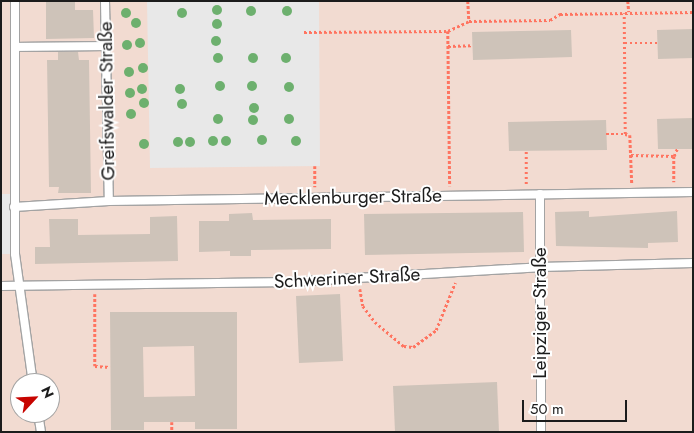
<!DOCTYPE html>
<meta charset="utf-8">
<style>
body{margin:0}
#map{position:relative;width:694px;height:433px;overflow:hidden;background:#eeeae0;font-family:Jost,sans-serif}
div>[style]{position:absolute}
.military>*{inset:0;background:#f2dbd1}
.parking>*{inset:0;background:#e8e8e8}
.building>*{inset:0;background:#cec3b9}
.path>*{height:2.5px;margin-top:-1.25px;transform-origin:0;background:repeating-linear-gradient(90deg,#ff7460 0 2.5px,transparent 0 5px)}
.roads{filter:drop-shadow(1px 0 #a3a3a3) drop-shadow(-1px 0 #a3a3a3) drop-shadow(0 1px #a3a3a3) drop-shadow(0 -1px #a3a3a3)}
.lane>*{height:8px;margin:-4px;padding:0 4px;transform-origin:4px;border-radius:4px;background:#fff}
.trees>*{width:10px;height:10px;margin:-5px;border-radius:50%;background:#6db06e}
span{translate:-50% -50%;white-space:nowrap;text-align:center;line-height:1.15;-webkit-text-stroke:4px #fff;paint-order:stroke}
.street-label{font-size:19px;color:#1c1c1c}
.frame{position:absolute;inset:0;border:2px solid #1c1c1c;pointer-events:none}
.north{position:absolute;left:10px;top:373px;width:50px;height:50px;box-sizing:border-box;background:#fff;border:1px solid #a4a4a4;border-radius:50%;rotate:65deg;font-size:14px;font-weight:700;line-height:20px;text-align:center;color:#1c1c1c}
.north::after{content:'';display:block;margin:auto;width:18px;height:22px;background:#c70400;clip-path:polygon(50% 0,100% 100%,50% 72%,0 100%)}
.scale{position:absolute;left:522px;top:400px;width:105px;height:22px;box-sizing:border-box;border:2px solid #1c1c1c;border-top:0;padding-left:6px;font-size:15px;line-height:18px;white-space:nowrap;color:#1c1c1c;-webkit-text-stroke:4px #fff;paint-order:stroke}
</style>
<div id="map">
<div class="military">
<i style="clip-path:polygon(evenodd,1px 1px,693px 1px,693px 432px,1px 432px,1px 1px,20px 383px,50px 383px,50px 413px,20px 413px,20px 383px)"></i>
</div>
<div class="parking">
<i style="clip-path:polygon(147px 1px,319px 1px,320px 166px,150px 168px)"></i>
<i style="clip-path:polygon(1px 194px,14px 194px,15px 254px,1px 254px)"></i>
</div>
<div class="building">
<i style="clip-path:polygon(46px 1px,75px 1px,75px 10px,93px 10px,94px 38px,46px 39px)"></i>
<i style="clip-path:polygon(693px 29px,693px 58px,658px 59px,657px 30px)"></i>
<i style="clip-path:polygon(571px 30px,572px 57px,473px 60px,472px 32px)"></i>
<i style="clip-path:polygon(58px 52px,78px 52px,79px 60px,89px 60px,91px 193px,58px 193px,59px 187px,49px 187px,47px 60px,58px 60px)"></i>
<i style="clip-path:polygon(693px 118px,693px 149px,658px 149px,657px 119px)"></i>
<i style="clip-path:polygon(606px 120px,607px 150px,509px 151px,508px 122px)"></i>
<i style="clip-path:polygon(589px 211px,589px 217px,677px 211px,678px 242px,648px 243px,648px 248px,556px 246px,555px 212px)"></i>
<i style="clip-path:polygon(523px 212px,524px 252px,365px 255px,364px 214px)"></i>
<i style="clip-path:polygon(252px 213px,253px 220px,331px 219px,331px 249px,251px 250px,251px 256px,230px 256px,230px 251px,199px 252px,199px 221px,229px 221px,229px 214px)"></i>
<i style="clip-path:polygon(177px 216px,178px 261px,35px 264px,35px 247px,50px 247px,49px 219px,78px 219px,78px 235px,150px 234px,150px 217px)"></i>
<i style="clip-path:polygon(340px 294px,343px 361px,299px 363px,296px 296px)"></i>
<i style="clip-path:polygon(evenodd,110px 312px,237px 312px,237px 429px,195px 429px,195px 422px,144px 422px,144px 430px,111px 430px,110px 312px,194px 346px,195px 396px,144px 397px,143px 347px,194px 346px)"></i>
<i style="clip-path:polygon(497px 382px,499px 432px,395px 432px,393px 386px)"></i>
</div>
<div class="path">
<i style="left:468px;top:1px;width:20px;rotate:87deg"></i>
<i style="left:469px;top:21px;width:81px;rotate:-0.7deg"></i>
<i style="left:550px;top:20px;width:12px;rotate:-31deg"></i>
<i style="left:560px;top:14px;width:133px;rotate:-0.9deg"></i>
<i style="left:628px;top:1px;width:11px;rotate:85deg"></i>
<i style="left:448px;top:31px;width:23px;rotate:-25deg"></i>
<i style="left:304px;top:32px;width:144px;rotate:-0.4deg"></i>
<i style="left:448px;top:31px;width:155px;rotate:89.3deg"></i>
<i style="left:625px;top:43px;width:32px"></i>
<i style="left:448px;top:46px;width:24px;rotate:-2deg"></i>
<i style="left:606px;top:134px;width:19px"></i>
<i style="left:625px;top:134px;width:121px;rotate:-90.5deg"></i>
<i style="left:625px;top:134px;width:5px;rotate:11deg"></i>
<i style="left:630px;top:135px;width:49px;rotate:87.7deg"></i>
<i style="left:631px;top:155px;width:43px;rotate:1.3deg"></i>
<i style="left:674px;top:156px;width:26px;rotate:90deg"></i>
<i style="left:674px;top:156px;width:8px;rotate:-67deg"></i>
<i style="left:315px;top:166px;width:21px;rotate:90deg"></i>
<i style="left:526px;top:184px;width:33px;rotate:-90deg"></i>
<i style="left:360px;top:289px;width:17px;rotate:80deg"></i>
<i style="left:363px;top:306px;width:20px;rotate:53deg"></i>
<i style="left:375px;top:322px;width:38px;rotate:40deg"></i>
<i style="left:404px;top:346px;width:9px;rotate:6deg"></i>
<i style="left:413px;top:347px;width:29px;rotate:-36deg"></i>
<i style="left:436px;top:330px;width:51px;rotate:-68deg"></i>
<i style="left:95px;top:294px;width:72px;rotate:90deg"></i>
<i style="left:95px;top:366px;width:15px;rotate:4deg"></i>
<i style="left:172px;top:422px;width:10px;rotate:90deg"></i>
</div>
<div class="roads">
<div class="lane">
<i style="left:15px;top:1px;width:253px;rotate:90deg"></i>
<i style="left:15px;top:254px;width:130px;rotate:82.1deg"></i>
<i style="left:105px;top:1px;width:200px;rotate:88.9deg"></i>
<i style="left:15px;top:47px;width:90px;rotate:-0.6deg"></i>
<i style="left:540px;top:194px;width:238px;rotate:89.8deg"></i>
<i style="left:14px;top:207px;width:95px;rotate:-3.6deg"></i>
<i style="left:109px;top:201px;width:584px;rotate:-0.88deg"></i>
<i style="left:1px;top:286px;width:289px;rotate:-0.8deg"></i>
<i style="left:290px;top:282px;width:250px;rotate:-3.4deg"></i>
<i style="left:540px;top:267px;width:153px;rotate:-1.5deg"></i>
<i style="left:38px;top:413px;width:19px;rotate:81deg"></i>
</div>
</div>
<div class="trees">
<i style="left:217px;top:10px"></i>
<i style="left:251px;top:11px"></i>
<i style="left:287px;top:11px"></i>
<i style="left:126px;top:13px"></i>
<i style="left:182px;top:13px"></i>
<i style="left:136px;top:23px"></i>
<i style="left:217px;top:24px"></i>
<i style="left:216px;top:41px"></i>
<i style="left:140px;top:43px"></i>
<i style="left:127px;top:45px"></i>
<i style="left:218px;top:58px"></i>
<i style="left:253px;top:58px"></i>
<i style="left:286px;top:58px"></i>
<i style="left:143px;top:68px"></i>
<i style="left:129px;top:72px"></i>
<i style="left:220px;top:86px"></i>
<i style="left:252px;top:86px"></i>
<i style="left:289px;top:87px"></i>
<i style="left:142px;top:89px"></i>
<i style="left:180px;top:89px"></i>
<i style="left:130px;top:93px"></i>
<i style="left:144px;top:103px"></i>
<i style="left:182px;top:104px"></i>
<i style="left:254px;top:108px"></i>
<i style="left:131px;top:114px"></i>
<i style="left:218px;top:119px"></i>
<i style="left:289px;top:119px"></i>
<i style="left:253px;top:120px"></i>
<i style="left:262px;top:140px"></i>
<i style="left:213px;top:141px"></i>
<i style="left:226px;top:141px"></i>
<i style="left:296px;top:141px"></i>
<i style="left:178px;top:142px"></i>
<i style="left:190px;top:142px"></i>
<i style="left:144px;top:144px"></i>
</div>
<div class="street-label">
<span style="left:107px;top:101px;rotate:-91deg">Greifswalder Straße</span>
<span style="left:353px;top:197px;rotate:-1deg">Mecklenburger Straße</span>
<span style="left:347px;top:278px;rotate:-3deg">Schweriner Straße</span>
<span style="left:540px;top:313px;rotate:-90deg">Leipziger Straße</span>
</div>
<div class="frame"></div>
<div class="north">N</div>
<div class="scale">50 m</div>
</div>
